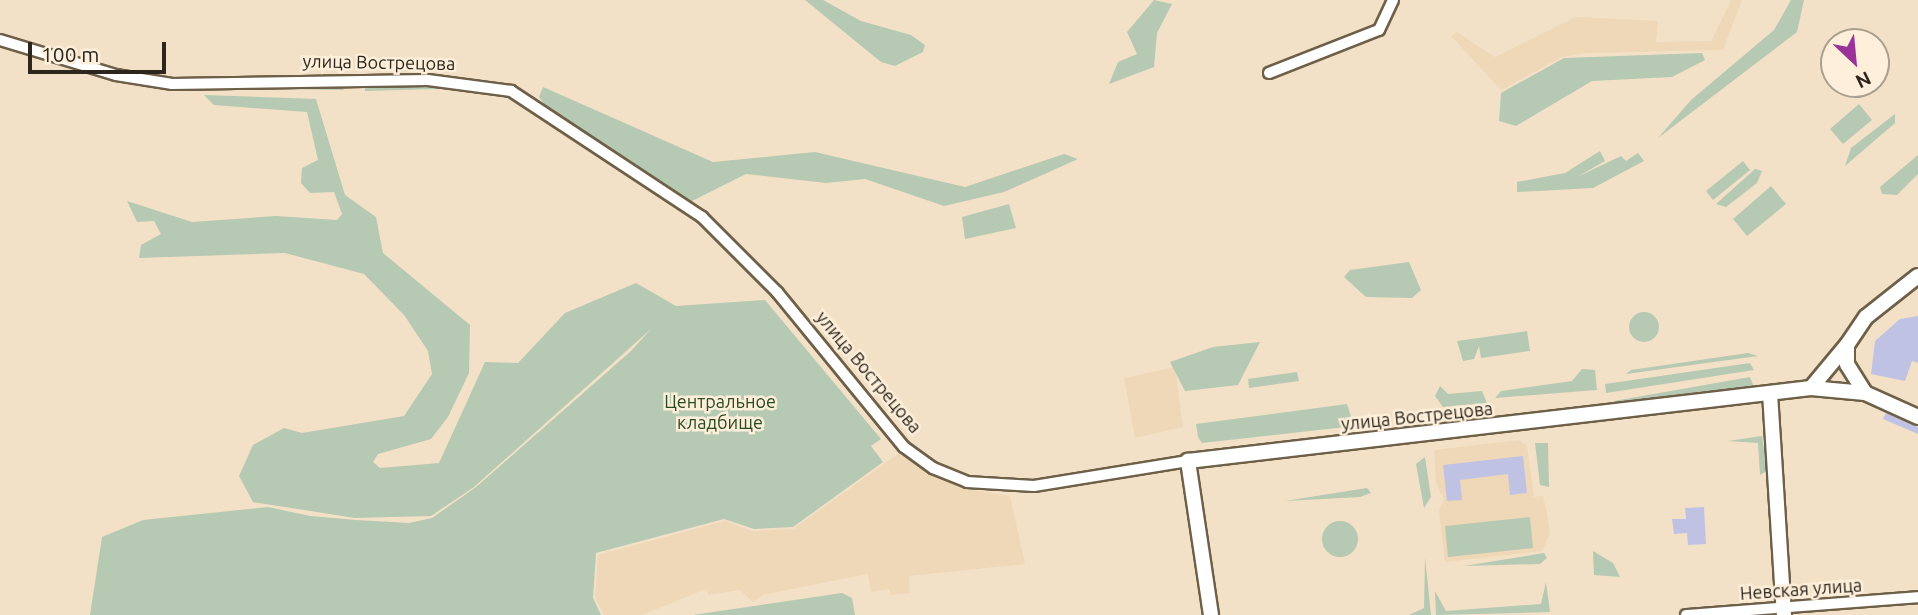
<!DOCTYPE html>
<meta charset="utf-8">
<style>
body{margin:0}
#map{position:relative;width:1918px;height:615px;overflow:hidden;background:#f3e1c7;font-family:Ubuntu,sans-serif}
div>[style]{position:absolute}
.built>*{inset:0;background:#eed8b7}
.green>*{inset:0;background:#b6c9b2}
.round{border-radius:50%}
.building>*{inset:0;background:#c0c2e4}
.roads{filter:drop-shadow(2px 0 #6e5f48) drop-shadow(-2px 0 #6e5f48) drop-shadow(0 2px #6e5f48) drop-shadow(0 -2px #6e5f48)}
.street>*{height:10px;margin:-5px;padding:0 5px;transform-origin:5px;border-radius:5px;background:#fff}
.secondary>*{height:14px;margin:-7px;padding:0 7px;transform-origin:7px;border-radius:7px;background:#fff}
span{translate:-50% -50%;white-space:nowrap;text-align:center;line-height:1.15;-webkit-text-stroke:5px #fdefda;paint-order:stroke}
.street-label{font-size:18px;color:#2c261c}
.park-label{font-size:18px;color:#294b22}
.north{position:absolute;left:1820px;top:28px;width:70px;height:70px;box-sizing:border-box;background:#fdefda;border:2px solid #a99f8e;border-radius:50%;rotate:154deg;font-size:19px;font-weight:700;line-height:28px;text-align:center;color:#2c261c}
.north::after{content:'';display:block;margin:auto;width:24px;height:32px;background:#993398;clip-path:polygon(50% 0,100% 100%,50% 72%,0 100%)}
.scale{position:absolute;left:28px;top:42px;width:138px;height:32px;box-sizing:border-box;border:4px solid #2c261c;border-top:0;padding-left:9px;font-size:21px;line-height:24px;white-space:nowrap;color:#2c261c;-webkit-text-stroke:5px #fdefda;paint-order:stroke}
</style>
<div id="map">
<div class="built">
<i style="clip-path:polygon(1731px 0,1742px 0,1723px 50px,1587px 53px,1562px 57px,1501px 90px,1451px 36px,1457px 32px,1495px 57px,1576px 17px,1658px 21px,1656px 42px,1711px 41px)"></i>
<i style="clip-path:polygon(1175px 367px,1183px 427px,1135px 438px,1124px 378px)"></i>
<i style="clip-path:polygon(1519px 440px,1527px 446px,1534px 497px,1543px 496px,1547px 513px,1550px 534px,1542px 551px,1445px 562px,1439px 510px,1444px 499px,1436px 484px,1434px 450px)"></i>
<i style="clip-path:polygon(902px 451px,962px 488px,1010px 496px,1025px 564px,909px 576px,910px 593px,891px 595px,889px 589px,871px 592px,868px 574px,763px 595px,753px 602px,740px 590px,708px 595px,706px 589px,642px 615px,604px 615px,595px 597px,598px 555px,725px 521px,752px 531px,793px 529px)"></i>
</div>
<div class="green">
<i style="clip-path:polygon(805px 0,823px 0,861px 21px,911px 35px,925px 45px,923px 52px,895px 66px,881px 62px)"></i>
<i style="clip-path:polygon(1154px 0,1172px 4px,1157px 33px,1154px 67px,1109px 84px,1118px 62px,1137px 54px,1127px 32px)"></i>
<i style="clip-path:polygon(1791px 0,1804px 0,1797px 32px,1658px 138px,1691px 100px,1774px 30px)"></i>
<i style="clip-path:polygon(1702px 53px,1705px 60px,1672px 77px,1592px 81px,1516px 126px,1499px 121px,1501px 93px,1564px 58px)"></i>
<i style="clip-path:polygon(340px 84px,344px 90px,200px 88px)"></i>
<i style="clip-path:polygon(365px 84px,471px 88px,365px 91px)"></i>
<i style="clip-path:polygon(543px 87px,713px 162px,815px 152px,965px 187px,1064px 154px,1078px 159px,1004px 192px,944px 206px,865px 179px,826px 183px,746px 174px,690px 202px,546px 106px,539px 97px)"></i>
<i style="clip-path:polygon(204px 95px,316px 99px,345px 195px,376px 217px,383px 253px,470px 325px,469px 373px,448px 417px,431px 439px,378px 454px,373px 462px,380px 468px,439px 463px,485px 362px,518px 363px,565px 313px,636px 283px,676px 306px,765px 300px,881px 439px,871px 446px,883px 462px,793px 527px,754px 529px,724px 519px,596px 553px,593px 598px,601px 615px,90px 615px,102px 537px,143px 520px,268px 507px,310px 516px,356px 520px,409px 523px,432px 518px,476px 487px,631px 351px,651px 329px,474px 487px,431px 516px,355px 518px,253px 502px,239px 476px,253px 445px,284px 428px,302px 433px,404px 416px,432px 374px,428px 351px,404px 315px,364px 274px,285px 253px,139px 258px,141px 245px,161px 234px,154px 221px,137px 222px,127px 201px,192px 222px,276px 216px,337px 220px,342px 214px,334px 192px,310px 193px,301px 183px,302px 168px,318px 160px,307px 112px,214px 105px)"></i>
<i style="clip-path:polygon(1859px 104px,1872px 120px,1843px 144px,1830px 129px)"></i>
<i style="clip-path:polygon(1895px 114px,1895px 123px,1845px 166px,1851px 148px)"></i>
<i style="clip-path:polygon(1600px 151px,1605px 161px,1577px 177px,1621px 156px,1626px 161px,1638px 153px,1644px 161px,1593px 188px,1517px 192px,1517px 182px,1565px 173px)"></i>
<i style="clip-path:polygon(1918px 155px,1918px 174px,1897px 195px,1882px 194px,1880px 187px)"></i>
<i style="clip-path:polygon(1743px 161px,1750px 170px,1713px 200px,1706px 191px)"></i>
<i style="clip-path:polygon(1755px 169px,1762px 171px,1757px 183px,1726px 207px,1716px 204px)"></i>
<i style="clip-path:polygon(1771px 186px,1786px 204px,1747px 236px,1733px 219px)"></i>
<i style="clip-path:polygon(1009px 204px,1016px 228px,965px 239px,962px 217px)"></i>
<i style="clip-path:polygon(1409px 262px,1421px 290px,1412px 298px,1366px 297px,1344px 277px,1350px 270px)"></i>
<i class="round" style="left:1629px;top:312px;width:30px;height:30px"></i>
<i style="clip-path:polygon(1527px 331px,1530px 351px,1481px 358px,1479px 346px,1474px 359px,1463px 361px,1457px 341px)"></i>
<i style="clip-path:polygon(1260px 342px,1238px 385px,1185px 391px,1170px 362px,1213px 347px)"></i>
<i style="clip-path:polygon(1748px 353px,1758px 356px,1626px 374px,1631px 370px)"></i>
<i style="clip-path:polygon(1750px 363px,1754px 370px,1606px 393px,1605px 384px)"></i>
<i style="clip-path:polygon(1582px 369px,1595px 370px,1597px 390px,1495px 398px,1501px 391px,1572px 381px)"></i>
<i style="clip-path:polygon(1297px 372px,1299px 381px,1249px 388px,1248px 379px)"></i>
<i style="clip-path:polygon(1750px 377px,1755px 390px,1615px 407px,1614px 401px)"></i>
<i style="clip-path:polygon(1440px 386px,1448px 394px,1482px 391px,1487px 403px,1443px 407px,1435px 396px)"></i>
<i style="clip-path:polygon(1347px 404px,1354px 426px,1202px 443px,1198px 437px,1196px 424px)"></i>
<i style="clip-path:polygon(1762px 436px,1767px 471px,1760px 475px,1758px 443px,1728px 441px)"></i>
<i style="clip-path:polygon(1535px 443px,1548px 443px,1549px 487px,1540px 485px)"></i>
<i style="clip-path:polygon(1425px 457px,1431px 497px,1424px 508px,1416px 464px)"></i>
<i style="clip-path:polygon(1367px 488px,1371px 493px,1360px 497px,1285px 501px)"></i>
<i style="clip-path:polygon(1530px 517px,1533px 548px,1448px 557px,1445px 526px)"></i>
<i class="round" style="left:1322px;top:521px;width:36px;height:36px"></i>
<i style="clip-path:polygon(1593px 551px,1613px 563px,1620px 577px,1594px 575px)"></i>
<i style="clip-path:polygon(1544px 553px,1547px 558px,1540px 564px,1464px 566px)"></i>
<i style="clip-path:polygon(1425px 557px,1431px 615px,1409px 615px,1424px 608px)"></i>
<i style="clip-path:polygon(1546px 582px,1550px 612px,1436px 615px,1435px 591px,1446px 611px,1541px 604px)"></i>
<i style="clip-path:polygon(842px 593px,852px 598px,855px 615px,693px 615px)"></i>
</div>
<div class="building">
<i style="clip-path:polygon(1918px 316px,1918px 363px,1912px 361px,1905px 381px,1871px 374px,1875px 341px,1900px 319px)"></i>
<i style="clip-path:polygon(1886px 413px,1918px 427px,1918px 434px,1883px 419px)"></i>
<i style="clip-path:polygon(1523px 456px,1527px 493px,1510px 495px,1508px 474px,1460px 480px,1462px 500px,1447px 501px,1443px 465px)"></i>
<i style="clip-path:polygon(1704px 507px,1706px 544px,1688px 545px,1687px 533px,1674px 534px,1672px 519px,1686px 519px,1685px 508px)"></i>
</div>
<div class="roads">
<div class="street">
<i style="left:0;top:40px;width:121px;rotate:16.8deg"></i>
<i style="left:116px;top:75px;width:57px;rotate:9.1deg"></i>
<i style="left:172px;top:84px;width:256px;rotate:-0.9deg"></i>
<i style="left:428px;top:80px;width:84px;rotate:7.5deg"></i>
<i style="left:511px;top:91px;width:229px;rotate:33.4deg"></i>
<i style="left:702px;top:217px;width:106px;rotate:45deg"></i>
<i style="left:777px;top:292px;width:200px;rotate:50.7deg"></i>
<i style="left:904px;top:447px;width:36px;rotate:36deg"></i>
<i style="left:933px;top:468px;width:37px;rotate:22deg"></i>
<i style="left:967px;top:482px;width:67px;rotate:3.4deg"></i>
<i style="left:1034px;top:486px;width:156px;rotate:-9.2deg"></i>
<i style="left:1269px;top:73px;width:118px;rotate:-21.4deg"></i>
<i style="left:1379px;top:30px;width:33px;rotate:-65deg"></i>
<i style="left:1686px;top:615px;width:233px;rotate:-4.4deg"></i>
</div>
<div class="secondary">
<i style="left:1811px;top:388px;width:55px;rotate:-50.2deg"></i>
<i style="left:1770px;top:393px;width:222px;rotate:86.4deg"></i>
<i style="left:1865px;top:393px;width:34px;rotate:-122deg"></i>
<i style="left:1847px;top:364px;width:19px;rotate:-90deg"></i>
<i style="left:1847px;top:345px;width:34px;rotate:-56deg"></i>
<i style="left:1866px;top:317px;width:66px;rotate:-38.3deg"></i>
<i style="left:1211px;top:615px;width:156px;rotate:-98.5deg"></i>
<i style="left:1188px;top:461px;width:627px;rotate:-6.68deg"></i>
<i style="left:1811px;top:388px;width:54px;rotate:5.3deg"></i>
<i style="left:1865px;top:393px;width:58px;rotate:24.4deg"></i>
</div>
</div>
<div class="street-label">
<span style="left:379px;top:62px;rotate:1deg">улица Вострецова</span>
<span style="left:869px;top:372px;rotate:50deg">улица Вострецова</span>
<span style="left:1417px;top:416px;rotate:-6deg">улица Вострецова</span>
<span style="left:1801px;top:589px;rotate:-4deg">Невская улица</span>
</div>
<div class="park-label">
<span style="left:720px;top:412px">Центральное<br>кладбище</span>
</div>
<div class="north">N</div>
<div class="scale">100 m</div>
</div>
